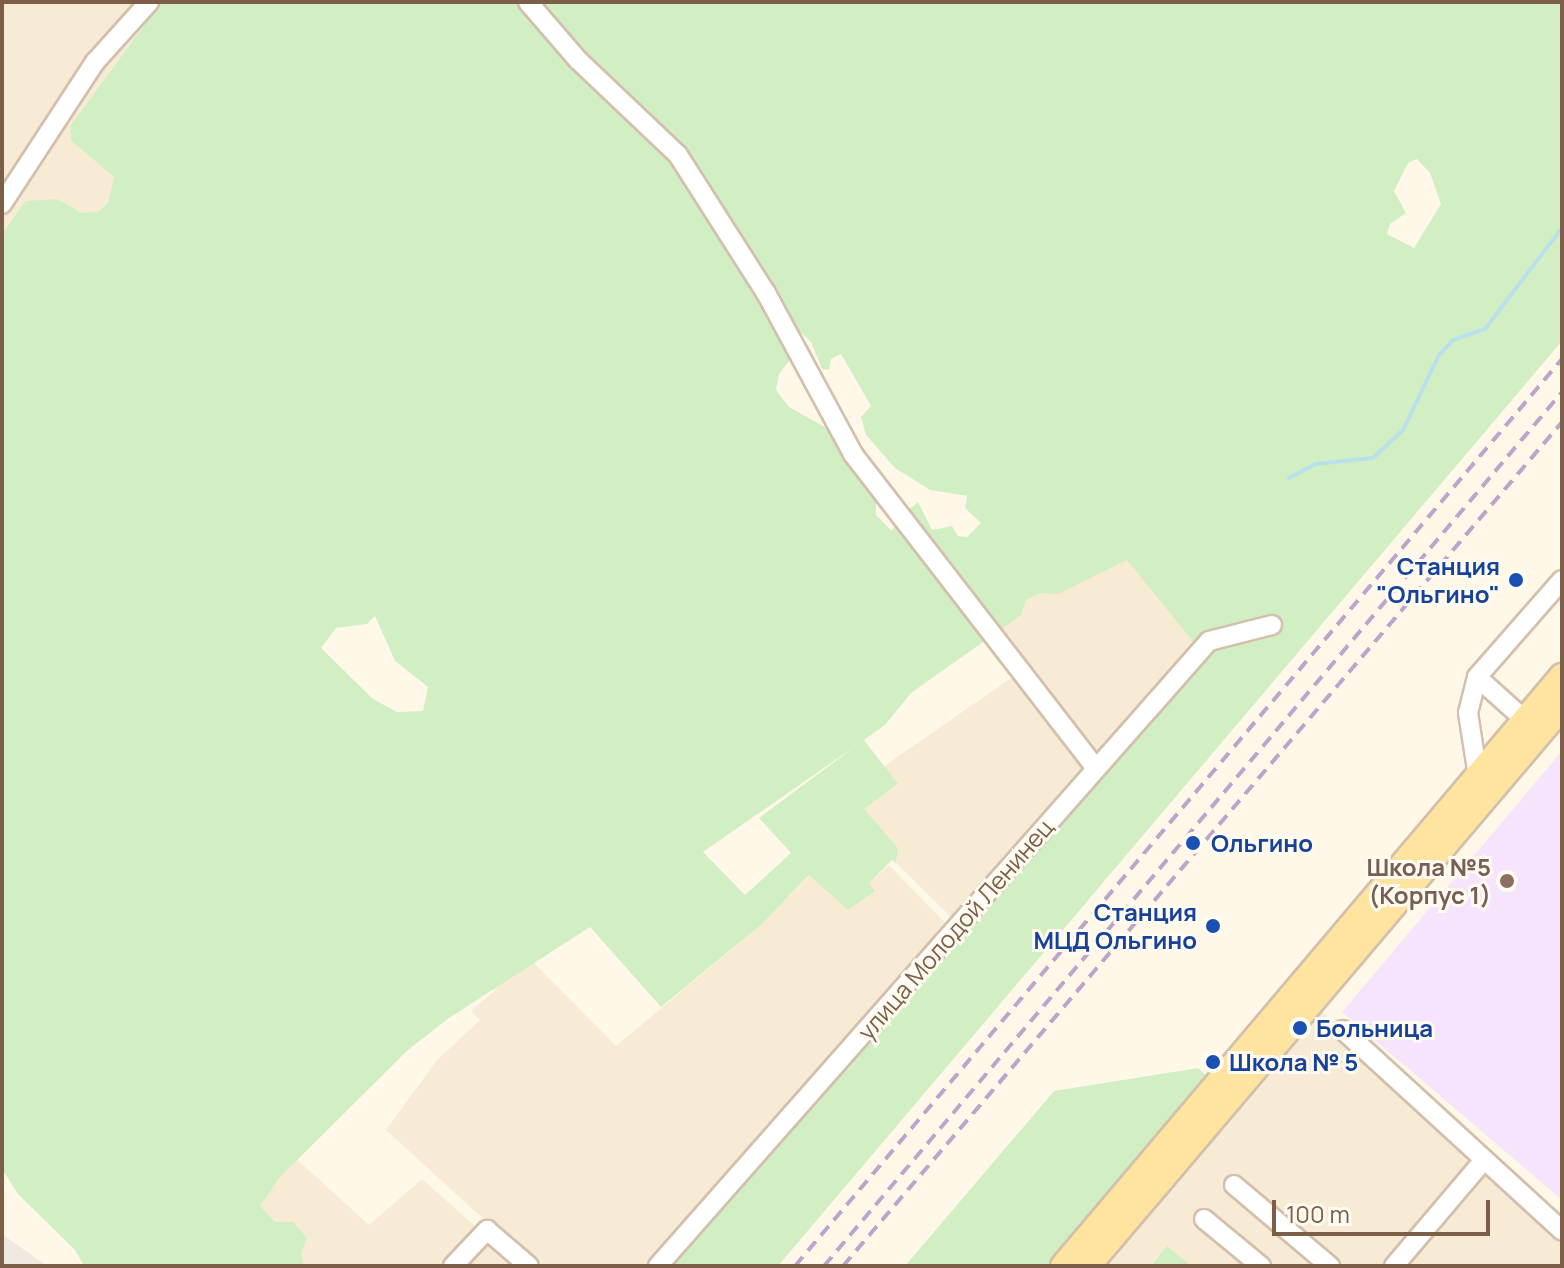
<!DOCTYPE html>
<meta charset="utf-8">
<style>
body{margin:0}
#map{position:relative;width:1564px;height:1268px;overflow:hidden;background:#fff8e8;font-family:Manrope,sans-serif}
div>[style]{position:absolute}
.residential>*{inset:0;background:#f7ebd6}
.industrial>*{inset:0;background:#efe9e2}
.education>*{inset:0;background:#f5e4fb}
.green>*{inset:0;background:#d2efc4}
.stream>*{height:4px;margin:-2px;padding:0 2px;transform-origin:2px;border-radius:2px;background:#bae0eb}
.roads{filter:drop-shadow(2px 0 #d3c0ac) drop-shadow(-2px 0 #d3c0ac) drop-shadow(0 2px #d3c0ac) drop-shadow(0 -2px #d3c0ac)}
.minor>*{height:18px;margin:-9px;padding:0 9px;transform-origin:9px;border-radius:9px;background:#fff}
.major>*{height:24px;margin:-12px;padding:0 12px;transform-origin:12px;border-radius:12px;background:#ffe49f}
.rail>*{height:4px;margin-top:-2px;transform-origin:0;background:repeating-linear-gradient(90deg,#bca4cb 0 12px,transparent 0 20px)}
.dots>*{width:22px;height:22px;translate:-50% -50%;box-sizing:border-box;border:4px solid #fffbf1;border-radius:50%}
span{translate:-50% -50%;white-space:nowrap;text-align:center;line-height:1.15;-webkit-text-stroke:6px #fffbf1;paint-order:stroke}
.transit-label{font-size:24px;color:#164399;font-weight:700}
.right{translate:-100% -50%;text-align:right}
.left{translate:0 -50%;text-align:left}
.education-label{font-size:24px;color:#785e54;font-weight:700}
.street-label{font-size:24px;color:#7d5f48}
.frame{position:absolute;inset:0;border:4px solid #7d5f48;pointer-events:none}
.scale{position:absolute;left:1272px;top:1200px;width:218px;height:36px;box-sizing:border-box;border:4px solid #7d5f48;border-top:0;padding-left:10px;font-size:24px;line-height:28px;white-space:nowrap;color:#7d5f48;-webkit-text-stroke:6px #fffbf1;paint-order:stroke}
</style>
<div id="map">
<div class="residential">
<i style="clip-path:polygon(2px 2px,161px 2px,70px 126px,71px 141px,114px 177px,108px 201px,99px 211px,82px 213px,25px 201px,2px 234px)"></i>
<i style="clip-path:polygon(1127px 559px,1195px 644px,1092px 755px,991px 627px,1027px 598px)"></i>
<i style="clip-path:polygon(1014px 676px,1083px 765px,953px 919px,896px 863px,898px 848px,863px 809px,898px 785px,883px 767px)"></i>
<i style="clip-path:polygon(889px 865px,949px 927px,649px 1266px,535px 1266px,386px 1130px,437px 1060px,480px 1020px,471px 1011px,530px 959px,616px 1046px,762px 924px,810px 875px,827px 891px,875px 891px,869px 883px)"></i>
<i style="clip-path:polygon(1319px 1009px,1562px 1232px,1562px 1266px,1103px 1266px)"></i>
<i style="clip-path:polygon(292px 1155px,369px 1225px,422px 1179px,476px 1227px,473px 1236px,446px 1266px,228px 1266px,209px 1249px)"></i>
<i style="clip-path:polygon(486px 1238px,518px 1266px,460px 1266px)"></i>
</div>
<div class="industrial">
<i style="clip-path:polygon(2px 1234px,47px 1266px,2px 1266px)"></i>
</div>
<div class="education">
<i style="clip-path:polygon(1562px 751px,1562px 1200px,1342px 1012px)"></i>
</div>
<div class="green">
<i style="clip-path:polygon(evenodd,161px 2px,1562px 2px,1562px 341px,778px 1266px,649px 1266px,893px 982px,949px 927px,1083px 765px,1195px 644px,1127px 560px,1058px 594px,1041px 593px,1026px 600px,1021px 615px,911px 693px,885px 725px,864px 740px,898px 784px,864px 809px,898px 848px,896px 863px,892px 860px,869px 883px,875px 891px,848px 910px,809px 875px,762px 924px,661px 1007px,590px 927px,449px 1018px,408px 1050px,279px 1178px,260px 1206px,275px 1222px,293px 1222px,307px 1238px,301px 1253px,304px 1266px,84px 1266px,75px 1250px,18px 1194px,2px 1169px,2px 234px,25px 201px,57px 199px,82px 213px,99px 211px,108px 202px,114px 177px,71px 141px,70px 126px,161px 2px,1417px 159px,1430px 173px,1441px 204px,1414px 248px,1387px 234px,1390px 224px,1406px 213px,1394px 191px,1408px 163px,1417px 159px,161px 2px,793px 325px,811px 342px,822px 369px,829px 370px,831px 359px,841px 354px,871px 406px,861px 417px,866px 435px,895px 468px,930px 490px,967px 496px,965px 508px,981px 523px,967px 537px,958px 536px,952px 526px,932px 530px,918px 502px,897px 520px,892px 531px,876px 515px,876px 498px,834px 432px,789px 407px,776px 390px,779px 374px,792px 357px,793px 325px,161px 2px,375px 616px,395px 661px,428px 687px,423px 711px,397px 712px,373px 699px,321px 648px,336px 628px,367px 624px,375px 616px,161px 2px,857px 745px,759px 818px,791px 853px,745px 895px,703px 852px,857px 745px)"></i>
<i style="clip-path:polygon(1198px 1068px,1210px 1079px,1049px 1266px,905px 1266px,1054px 1091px)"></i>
<i style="clip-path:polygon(1167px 1246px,1191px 1266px,1151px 1266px)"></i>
</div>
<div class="stream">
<i style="left:1289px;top:478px;width:30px;rotate:-28deg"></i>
<i style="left:1315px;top:464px;width:58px;rotate:-5.9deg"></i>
<i style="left:1373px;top:458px;width:41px;rotate:-43deg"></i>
<i style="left:1403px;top:430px;width:83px;rotate:-64.4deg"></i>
<i style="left:1439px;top:355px;width:21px;rotate:-47deg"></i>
<i style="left:1453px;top:340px;width:34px;rotate:-19deg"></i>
<i style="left:1485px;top:329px;width:127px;rotate:-52.7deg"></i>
</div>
<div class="roads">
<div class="minor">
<i style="left:528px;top:2px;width:77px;rotate:49.2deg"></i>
<i style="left:578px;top:60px;width:138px;rotate:43.5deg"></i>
<i style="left:678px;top:155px;width:164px;rotate:57.5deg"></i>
<i style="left:766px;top:293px;width:183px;rotate:61.6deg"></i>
<i style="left:853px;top:454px;width:397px;rotate:52.3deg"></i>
<i style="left:2px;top:204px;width:170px;rotate:-56.8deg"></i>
<i style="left:95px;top:62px;width:81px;rotate:-48deg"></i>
<i style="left:1477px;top:677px;width:78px;rotate:41.9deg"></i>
<i style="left:1478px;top:776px;width:64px;rotate:-99deg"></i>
<i style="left:1468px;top:713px;width:37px;rotate:-76deg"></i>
<i style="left:1477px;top:677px;width:129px;rotate:-48.8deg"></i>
<i style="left:1343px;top:1030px;width:297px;rotate:42.5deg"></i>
<i style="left:1234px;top:1185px;width:126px;rotate:40.2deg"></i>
<i style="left:1204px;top:1219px;width:74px;rotate:39.5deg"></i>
<i style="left:453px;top:1266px;width:50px;rotate:-46.6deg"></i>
<i style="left:487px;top:1230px;width:55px;rotate:40.6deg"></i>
<i style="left:658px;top:1266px;width:833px;rotate:-48.6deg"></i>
<i style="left:1209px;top:641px;width:65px;rotate:-14.3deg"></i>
<i style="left:1394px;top:1266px;width:139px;rotate:-49.7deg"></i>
</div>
<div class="major">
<i style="left:1063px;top:1266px;width:773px;rotate:-49.78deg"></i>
<i style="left:1088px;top:1266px;width:733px;rotate:-49.7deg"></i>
</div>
</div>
<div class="rail">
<i style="left:795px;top:1266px;width:1188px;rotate:-49.78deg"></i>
<i style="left:824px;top:1266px;width:1144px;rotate:-49.82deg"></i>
<i style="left:843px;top:1266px;width:1109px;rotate:-49.57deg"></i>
</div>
<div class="dots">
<i style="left:1516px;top:580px;background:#1a4fb4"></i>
<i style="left:1193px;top:843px;background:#1a4fb4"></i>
<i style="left:1507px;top:881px;background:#8d6e63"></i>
<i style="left:1213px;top:926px;background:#1a4fb4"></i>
<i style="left:1300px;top:1028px;background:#1a4fb4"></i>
<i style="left:1213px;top:1062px;background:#1a4fb4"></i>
</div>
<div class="transit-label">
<span class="right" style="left:1500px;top:580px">Станция<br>"Ольгино"</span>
<span class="left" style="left:1211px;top:843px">Ольгино</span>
<span class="right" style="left:1197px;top:926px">Станция<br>МЦД Ольгино</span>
<span class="left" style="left:1316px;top:1028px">Больница</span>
<span class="left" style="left:1229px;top:1062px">Школа № 5</span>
</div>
<div class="education-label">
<span class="right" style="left:1491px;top:881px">Школа №5<br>(Корпус 1)</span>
</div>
<div class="street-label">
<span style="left:955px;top:929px;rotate:-49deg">улица Молодой Ленинец</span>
</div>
<div class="frame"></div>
<div class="scale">100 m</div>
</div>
